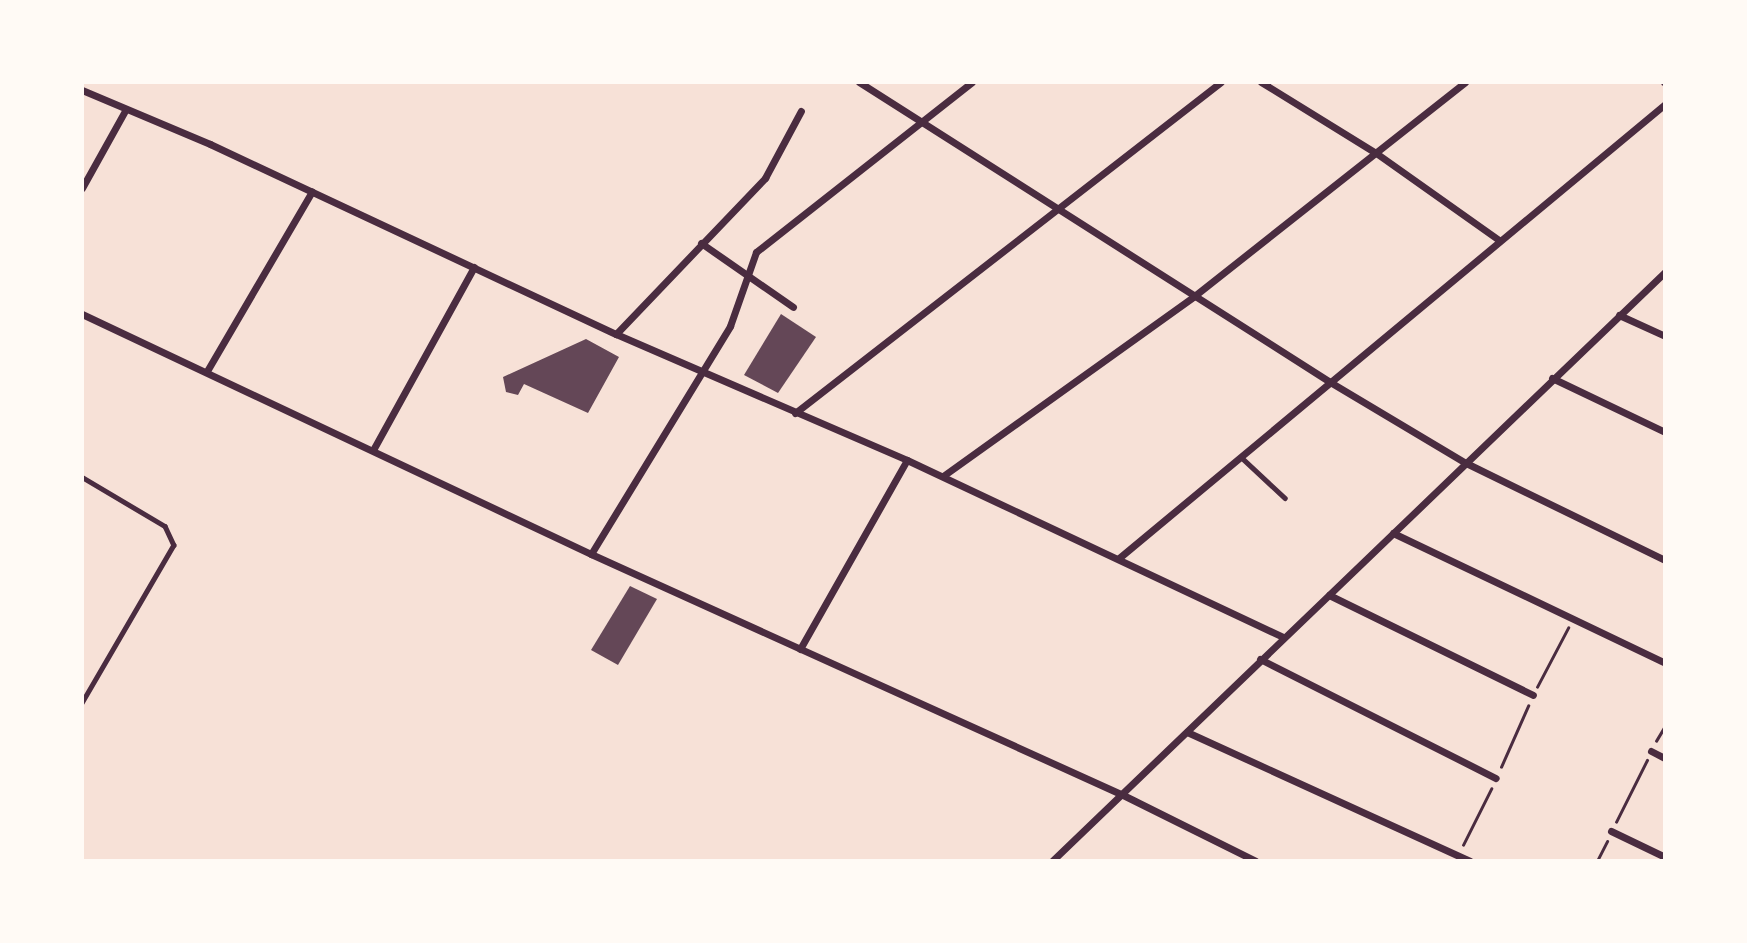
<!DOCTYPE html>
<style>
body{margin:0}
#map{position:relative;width:1747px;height:943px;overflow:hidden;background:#f7e1d7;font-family:"IBM Plex Serif",serif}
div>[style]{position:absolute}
.building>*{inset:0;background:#644757}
.path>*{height:2.5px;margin:-1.25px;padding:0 1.25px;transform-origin:1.25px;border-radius:1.25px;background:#4a2c40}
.service>*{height:4.5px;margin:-2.25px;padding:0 2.25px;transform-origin:2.25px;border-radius:2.25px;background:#4a2c40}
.minor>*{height:7px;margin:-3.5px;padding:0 3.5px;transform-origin:3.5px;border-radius:3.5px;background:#4a2c40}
span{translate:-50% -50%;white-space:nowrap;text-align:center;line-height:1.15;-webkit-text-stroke:5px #fffaf5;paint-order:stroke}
.frame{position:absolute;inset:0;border:84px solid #fffaf5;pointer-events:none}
</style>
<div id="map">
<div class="building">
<i style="clip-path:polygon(781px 314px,816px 337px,778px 393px,744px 375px)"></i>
<i style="clip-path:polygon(586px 339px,619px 357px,588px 413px,524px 384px,518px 395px,506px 392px,503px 377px)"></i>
<i style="clip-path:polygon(630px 586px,657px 599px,618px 665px,591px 650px)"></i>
</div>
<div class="path">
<i style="left:1537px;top:687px;width:67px;rotate:-62.3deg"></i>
<i style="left:1656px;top:741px;width:17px;rotate:-59deg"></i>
<i style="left:1501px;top:767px;width:67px;rotate:-66.1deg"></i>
<i style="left:1616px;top:822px;width:69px;rotate:-63.4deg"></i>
<i style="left:1463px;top:845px;width:63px;rotate:-63.4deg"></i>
<i style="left:1597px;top:861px;width:22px;rotate:-63deg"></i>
</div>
<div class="service">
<i style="left:1241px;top:457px;width:60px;rotate:43deg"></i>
<i style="left:82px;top:477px;width:96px;rotate:30.6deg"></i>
<i style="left:165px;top:526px;width:21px;rotate:65deg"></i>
<i style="left:174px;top:545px;width:183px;rotate:120.2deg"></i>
</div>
<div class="minor">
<i style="left:859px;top:82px;width:558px;rotate:32.49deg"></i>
<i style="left:1330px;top:382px;width:158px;rotate:30.8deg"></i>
<i style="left:1466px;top:463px;width:221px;rotate:26deg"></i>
<i style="left:1261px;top:82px;width:135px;rotate:31.7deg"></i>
<i style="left:1376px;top:153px;width:151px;rotate:35.3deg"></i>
<i style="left:1664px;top:82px;width:1px"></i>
<i style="left:82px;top:90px;width:139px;rotate:22.9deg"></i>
<i style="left:210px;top:144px;width:448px;rotate:25.1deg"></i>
<i style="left:616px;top:334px;width:317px;rotate:23.4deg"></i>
<i style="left:907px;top:460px;width:416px;rotate:25.2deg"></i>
<i style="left:82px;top:188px;width:90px;rotate:-60.9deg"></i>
<i style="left:701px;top:243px;width:112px;rotate:34.8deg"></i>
<i style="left:82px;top:314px;width:563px;rotate:25.24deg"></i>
<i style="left:591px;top:554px;width:584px;rotate:24.37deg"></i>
<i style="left:1123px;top:795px;width:148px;rotate:26.4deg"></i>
<i style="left:1619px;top:315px;width:51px;rotate:24.5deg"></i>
<i style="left:616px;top:334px;width:216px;rotate:-46.3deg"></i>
<i style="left:765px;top:178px;width:76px;rotate:-61.8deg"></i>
<i style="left:207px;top:371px;width:208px;rotate:-59.7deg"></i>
<i style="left:1552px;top:378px;width:125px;rotate:25.5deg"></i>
<i style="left:795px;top:413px;width:539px;rotate:-37.85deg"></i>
<i style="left:373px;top:450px;width:209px;rotate:-61.1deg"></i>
<i style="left:943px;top:476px;width:307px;rotate:-35.6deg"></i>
<i style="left:1193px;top:297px;width:347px;rotate:-38.3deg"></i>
<i style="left:1393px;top:533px;width:301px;rotate:25.5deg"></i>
<i style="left:591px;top:554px;width:267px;rotate:-58.6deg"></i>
<i style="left:730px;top:326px;width:78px;rotate:-70.6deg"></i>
<i style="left:756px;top:252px;width:275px;rotate:-38.2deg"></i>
<i style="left:1119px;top:558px;width:710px;rotate:-39.74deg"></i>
<i style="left:1329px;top:595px;width:227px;rotate:26.1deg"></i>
<i style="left:800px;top:649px;width:217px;rotate:-60.5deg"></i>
<i style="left:1260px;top:659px;width:264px;rotate:26.8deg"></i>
<i style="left:1187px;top:732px;width:311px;rotate:24.5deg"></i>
<i style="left:1651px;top:751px;width:16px;rotate:27deg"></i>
<i style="left:1611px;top:831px;width:60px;rotate:25.7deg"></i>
<i style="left:1052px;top:861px;width:850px;rotate:-43.86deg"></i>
</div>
<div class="frame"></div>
</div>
